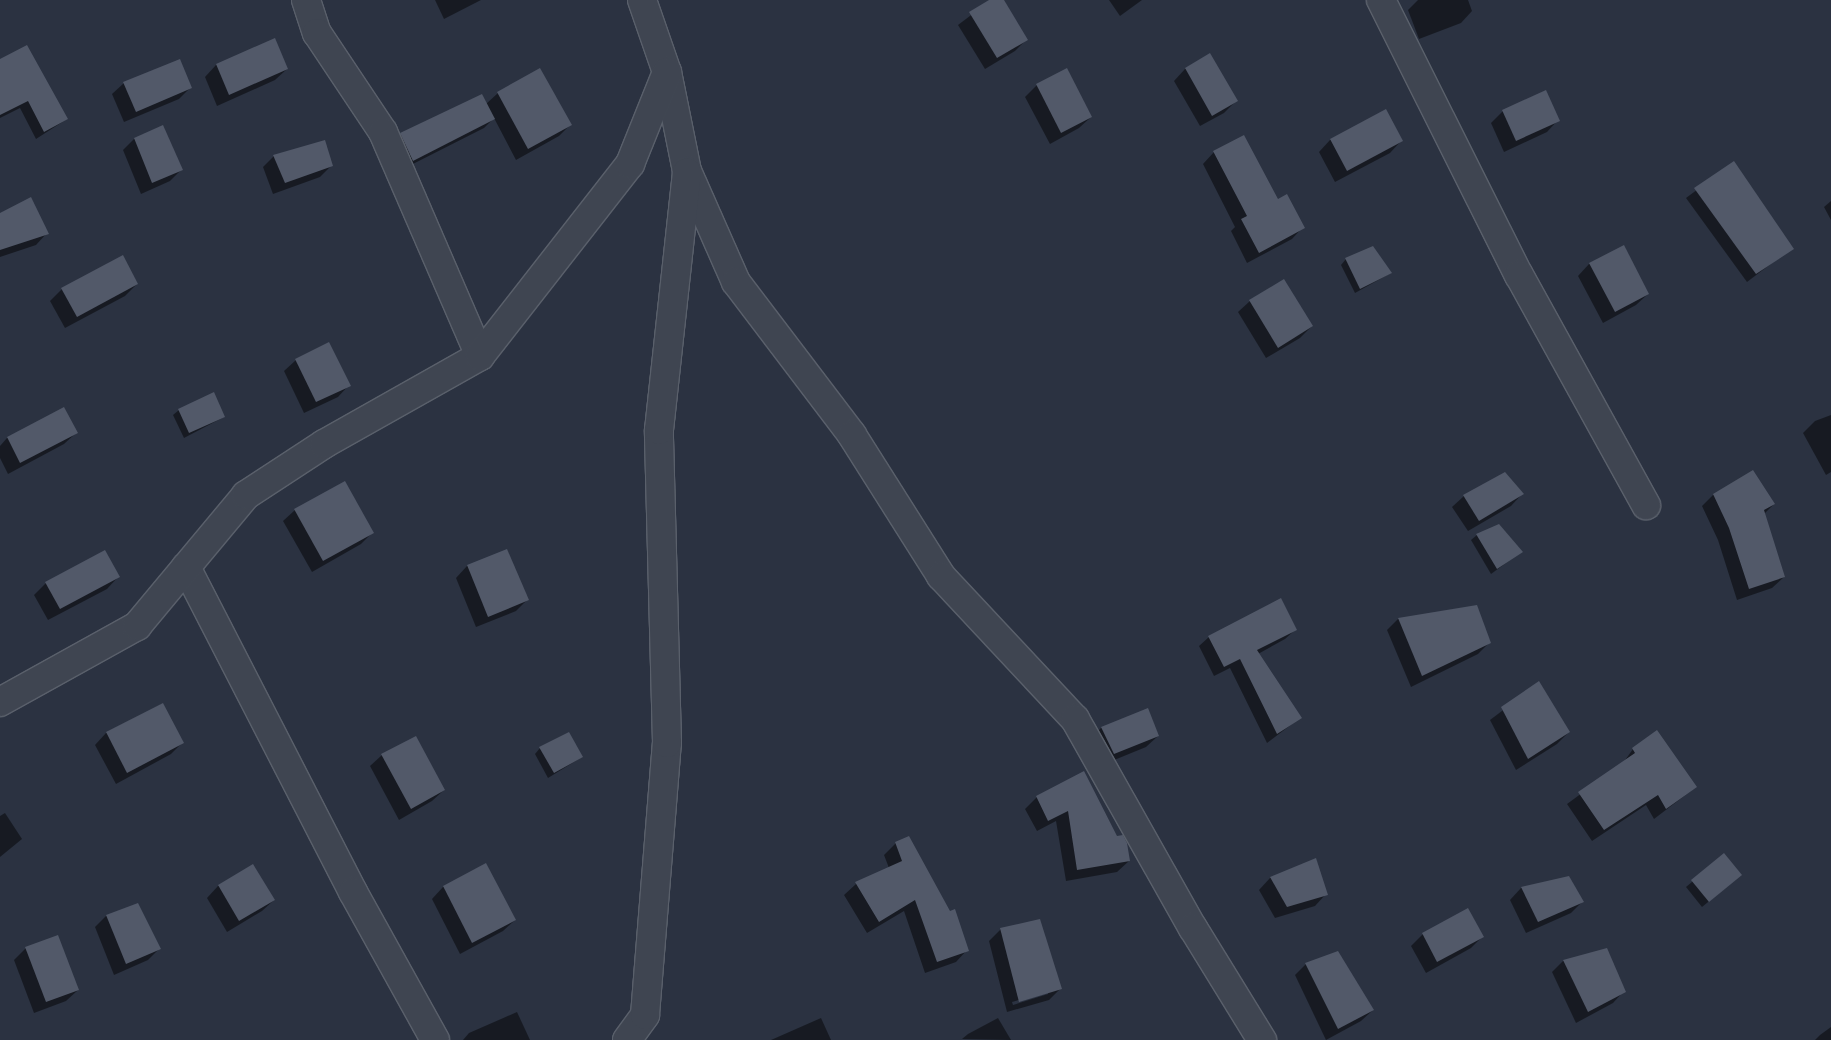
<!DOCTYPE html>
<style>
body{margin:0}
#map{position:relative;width:1831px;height:1040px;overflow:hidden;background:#2b3241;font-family:Inter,sans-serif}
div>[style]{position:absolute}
.shadow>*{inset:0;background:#0007}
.building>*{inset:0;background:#525969}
.roads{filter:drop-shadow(1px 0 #5a606b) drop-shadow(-1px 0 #5a606b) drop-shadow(0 1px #5a606b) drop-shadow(0 -1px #5a606b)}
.minor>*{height:28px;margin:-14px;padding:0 14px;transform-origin:14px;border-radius:14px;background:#3f4551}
span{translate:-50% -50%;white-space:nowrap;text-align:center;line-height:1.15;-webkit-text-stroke:4px #242937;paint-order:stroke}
</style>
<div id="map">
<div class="shadow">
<i style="clip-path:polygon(435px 0,481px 0,444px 19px)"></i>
<i style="clip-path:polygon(991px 0,1002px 0,1026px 40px,1015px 51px,985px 69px,958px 25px)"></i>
<i style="clip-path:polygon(1109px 0,1142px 0,1120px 16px)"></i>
<i style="clip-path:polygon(1418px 0,1468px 0,1472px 11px,1461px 23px,1419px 39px,1408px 10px)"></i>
<i style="clip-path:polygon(275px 40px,287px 69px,275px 80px,217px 106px,205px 77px,216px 65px)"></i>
<i style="clip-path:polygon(1210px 55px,1236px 101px,1224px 113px,1200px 126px,1174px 81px,1185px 69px)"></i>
<i style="clip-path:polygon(0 60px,67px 119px,36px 139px,20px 108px,0 118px)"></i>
<i style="clip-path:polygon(124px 83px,190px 88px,179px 99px,124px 122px,112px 94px)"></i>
<i style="clip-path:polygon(1037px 85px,1091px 117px,1079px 128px,1050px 144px,1025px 97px)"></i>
<i style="clip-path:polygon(1546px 92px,1558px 120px,1547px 132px,1504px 152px,1491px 123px,1503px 111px)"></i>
<i style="clip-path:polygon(498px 93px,570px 125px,559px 136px,516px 160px,494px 118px,484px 128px,403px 169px,392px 143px,401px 134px,486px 104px)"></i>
<i style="clip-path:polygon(1385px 111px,1401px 141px,1390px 153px,1335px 182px,1319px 152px,1330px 140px)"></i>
<i style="clip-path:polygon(163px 127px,181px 170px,170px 181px,141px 194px,123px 150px,134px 139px)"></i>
<i style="clip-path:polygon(1214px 152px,1277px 201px,1303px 227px,1292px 239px,1247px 263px,1231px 231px,1235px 227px,1203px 164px)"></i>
<i style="clip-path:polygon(274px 156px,332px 165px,320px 177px,273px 194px,263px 167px)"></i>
<i style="clip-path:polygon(1733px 163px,1792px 248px,1747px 282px,1686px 198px)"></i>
<i style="clip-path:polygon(1831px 201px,1831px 220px,1824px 207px)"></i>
<i style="clip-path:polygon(0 214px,47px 233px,36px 245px,0 257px)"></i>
<i style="clip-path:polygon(1623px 247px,1648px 294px,1636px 305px,1603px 323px,1578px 276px,1589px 264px)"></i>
<i style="clip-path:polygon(1346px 259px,1391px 273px,1355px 293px,1341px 265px)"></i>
<i style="clip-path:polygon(137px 284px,125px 296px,65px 328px,50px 301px,62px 289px)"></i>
<i style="clip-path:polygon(1250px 301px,1312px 326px,1300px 338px,1266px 358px,1238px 312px)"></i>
<i style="clip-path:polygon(296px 360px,349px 385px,338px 397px,304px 413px,284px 371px)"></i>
<i style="clip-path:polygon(64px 408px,76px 433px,64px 444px,8px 474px,0 458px,0 446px,7px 438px)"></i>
<i style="clip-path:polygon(179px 410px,224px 417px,184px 438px,173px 415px)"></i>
<i style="clip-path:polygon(1831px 415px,1831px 472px,1826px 475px,1803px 433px,1815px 421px)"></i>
<i style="clip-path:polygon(1522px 494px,1511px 506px,1468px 531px,1452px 507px,1464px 496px)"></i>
<i style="clip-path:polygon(1713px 495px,1774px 504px,1764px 514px,1784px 577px,1772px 588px,1737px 600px,1718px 540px,1702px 506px)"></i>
<i style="clip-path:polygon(295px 510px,372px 533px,361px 544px,312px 572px,283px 521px)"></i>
<i style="clip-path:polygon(1477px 535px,1521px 552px,1491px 574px,1471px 540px)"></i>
<i style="clip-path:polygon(507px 550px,527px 600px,516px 611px,476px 627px,456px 578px,467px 566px)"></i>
<i style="clip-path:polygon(118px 577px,107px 589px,48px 620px,34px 595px,46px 583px)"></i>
<i style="clip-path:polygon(1476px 606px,1490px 642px,1478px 654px,1411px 687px,1387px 630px,1398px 619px)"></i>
<i style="clip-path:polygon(1295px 630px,1285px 639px,1258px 654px,1300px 718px,1267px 743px,1230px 668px,1214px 676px,1199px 646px,1209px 637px)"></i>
<i style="clip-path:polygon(1539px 683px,1569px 732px,1557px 744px,1516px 770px,1490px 720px)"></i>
<i style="clip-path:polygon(162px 704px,182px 743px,171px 754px,116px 784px,95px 745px,106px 733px)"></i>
<i style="clip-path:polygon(1147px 710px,1158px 736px,1146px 747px,1102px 765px,1090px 739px,1101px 728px)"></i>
<i style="clip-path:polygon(540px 748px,582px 757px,548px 778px,535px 754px)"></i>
<i style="clip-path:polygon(1633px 749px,1696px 787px,1654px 819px,1646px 805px,1592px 841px,1567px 804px,1623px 763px)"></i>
<i style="clip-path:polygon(382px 755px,444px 790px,432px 801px,399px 820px,370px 766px)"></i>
<i style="clip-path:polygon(1083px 773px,1129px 861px,1117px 872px,1066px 881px,1056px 821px,1037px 831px,1025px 809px,1037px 797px)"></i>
<i style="clip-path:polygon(5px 813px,22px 839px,0 857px,0 816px)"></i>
<i style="clip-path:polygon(896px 843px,967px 950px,956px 962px,925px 973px,904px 911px,867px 933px,844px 895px,856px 884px,889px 868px,884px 855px)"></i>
<i style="clip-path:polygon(1724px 855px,1735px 880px,1702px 907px,1686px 887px)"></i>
<i style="clip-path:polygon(1316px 860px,1326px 894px,1315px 906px,1275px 918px,1259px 890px,1270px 878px)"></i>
<i style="clip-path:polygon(486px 865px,515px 920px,503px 931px,460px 954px,432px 899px,443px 887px)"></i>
<i style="clip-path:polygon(253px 866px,274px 900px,262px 911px,227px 932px,207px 898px,218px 886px)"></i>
<i style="clip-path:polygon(1569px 877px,1582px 902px,1571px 913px,1526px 933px,1510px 900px,1521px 888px)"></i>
<i style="clip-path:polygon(137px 905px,159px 949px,148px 960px,114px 975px,95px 927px,106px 916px)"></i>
<i style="clip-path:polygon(evenodd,1001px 929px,1061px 988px,1049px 1000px,1007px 1012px,989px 941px,1001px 929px,1048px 991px,1048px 994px,1013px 1005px,1012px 1002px,1048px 991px)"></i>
<i style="clip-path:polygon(1423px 934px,1482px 937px,1471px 948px,1426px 973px,1411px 946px)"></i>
<i style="clip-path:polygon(26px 948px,78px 990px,66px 1001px,34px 1013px,14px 960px)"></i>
<i style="clip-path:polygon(1606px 949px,1624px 991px,1613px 1003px,1576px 1023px,1552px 972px,1563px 961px)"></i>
<i style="clip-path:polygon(1306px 964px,1373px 1010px,1361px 1021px,1326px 1040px,1295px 975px)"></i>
<i style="clip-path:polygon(517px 1012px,530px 1040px,463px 1040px,469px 1033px)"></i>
<i style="clip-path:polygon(821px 1018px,831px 1040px,771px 1040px)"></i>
<i style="clip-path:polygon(998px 1018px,1011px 1040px,962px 1039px,968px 1034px)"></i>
<i style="clip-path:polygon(1831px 1027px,1831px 1040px,1815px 1040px,1820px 1035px)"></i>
</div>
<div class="building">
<i style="clip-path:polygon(989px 0,1004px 0,1028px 40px,997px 58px,969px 12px)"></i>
<i style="clip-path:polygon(275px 38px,288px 69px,229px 95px,216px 64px)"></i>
<i style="clip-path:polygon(27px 45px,68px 119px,44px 132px,28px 101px,0 115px,0 59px)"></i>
<i style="clip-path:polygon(1210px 53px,1238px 101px,1212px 116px,1185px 68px)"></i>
<i style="clip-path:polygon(180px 59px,192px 88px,136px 112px,123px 82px)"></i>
<i style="clip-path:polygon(540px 68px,572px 125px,528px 149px,497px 92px)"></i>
<i style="clip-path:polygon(1067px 68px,1092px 117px,1061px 133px,1036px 84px)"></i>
<i style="clip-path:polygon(1546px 90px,1560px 121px,1516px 141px,1502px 110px)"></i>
<i style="clip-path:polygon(482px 94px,495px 119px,413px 161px,400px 133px)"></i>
<i style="clip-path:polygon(1386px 109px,1403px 141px,1347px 171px,1330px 139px)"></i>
<i style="clip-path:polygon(163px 125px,183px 170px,152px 183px,134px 138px)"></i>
<i style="clip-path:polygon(1244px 135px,1278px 199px,1287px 194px,1305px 228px,1259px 253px,1241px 219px,1247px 216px,1213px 151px)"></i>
<i style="clip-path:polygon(325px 140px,333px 166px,285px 183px,273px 155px)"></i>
<i style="clip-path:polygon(1734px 161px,1794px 249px,1756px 274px,1694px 188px)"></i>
<i style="clip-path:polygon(31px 197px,49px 234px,0 250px,0 213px)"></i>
<i style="clip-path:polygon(1624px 245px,1649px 294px,1615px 312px,1589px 263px)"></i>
<i style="clip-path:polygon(1373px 246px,1392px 273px,1360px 289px,1345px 258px)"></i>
<i style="clip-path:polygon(123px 255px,138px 284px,77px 317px,61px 288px)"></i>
<i style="clip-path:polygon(1284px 279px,1313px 326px,1278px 348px,1249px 300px)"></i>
<i style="clip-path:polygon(329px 342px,351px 386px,316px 402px,295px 359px)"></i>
<i style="clip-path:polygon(214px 392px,225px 417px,189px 433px,178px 409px)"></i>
<i style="clip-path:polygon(64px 407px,78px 433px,20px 463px,7px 437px)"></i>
<i style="clip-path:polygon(1753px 470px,1775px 504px,1764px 510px,1785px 577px,1749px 589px,1729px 528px,1713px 494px)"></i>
<i style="clip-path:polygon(1505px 472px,1524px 494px,1479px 521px,1463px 495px)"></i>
<i style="clip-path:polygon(345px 481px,374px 533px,323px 561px,294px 509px)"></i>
<i style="clip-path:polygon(1499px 524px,1523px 552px,1497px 569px,1476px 534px)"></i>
<i style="clip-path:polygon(507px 549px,529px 600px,488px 617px,467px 565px)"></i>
<i style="clip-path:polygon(105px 550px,120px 577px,60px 609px,45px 582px)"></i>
<i style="clip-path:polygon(1281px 598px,1297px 630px,1257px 650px,1302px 718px,1277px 734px,1240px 659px,1224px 667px,1208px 636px)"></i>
<i style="clip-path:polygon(1477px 605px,1491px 643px,1422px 676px,1398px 618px)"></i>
<i style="clip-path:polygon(1539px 681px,1570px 732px,1528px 759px,1501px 707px)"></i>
<i style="clip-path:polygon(163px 703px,184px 743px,127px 773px,106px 732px)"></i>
<i style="clip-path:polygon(1148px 708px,1159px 736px,1114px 754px,1101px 727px)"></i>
<i style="clip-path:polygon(1657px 730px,1697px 787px,1666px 809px,1658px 795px,1604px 830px,1578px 792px,1635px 753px,1632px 748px)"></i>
<i style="clip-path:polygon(569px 732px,583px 757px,554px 773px,539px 747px)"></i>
<i style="clip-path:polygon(416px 736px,445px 790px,411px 809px,381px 754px)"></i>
<i style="clip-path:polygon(1084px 771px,1117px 836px,1123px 835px,1127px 843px,1130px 861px,1077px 870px,1068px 811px,1048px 821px,1036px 796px)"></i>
<i style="clip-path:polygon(909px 836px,950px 911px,955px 909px,969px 951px,937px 962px,915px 900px,879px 922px,855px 882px,902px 861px,895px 842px)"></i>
<i style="clip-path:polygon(1724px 853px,1742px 875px,1709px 902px,1691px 880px)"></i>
<i style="clip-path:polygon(1316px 858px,1328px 895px,1287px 907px,1270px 877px)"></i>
<i style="clip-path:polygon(486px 863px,516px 920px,472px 943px,443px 886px)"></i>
<i style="clip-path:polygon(253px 864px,275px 900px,239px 921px,218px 885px)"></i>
<i style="clip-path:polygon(1569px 876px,1584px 902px,1538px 922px,1521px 887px)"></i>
<i style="clip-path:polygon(138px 903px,161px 949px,126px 964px,106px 915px)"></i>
<i style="clip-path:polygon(1468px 908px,1484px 937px,1437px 962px,1422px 933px)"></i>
<i style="clip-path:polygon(1040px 919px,1062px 989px,1019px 1002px,1000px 928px)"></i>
<i style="clip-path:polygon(58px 935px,79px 990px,46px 1002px,25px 947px)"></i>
<i style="clip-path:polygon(1607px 948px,1626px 992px,1588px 1012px,1563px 960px)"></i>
<i style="clip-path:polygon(1338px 951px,1374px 1010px,1338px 1029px,1305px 963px)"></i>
</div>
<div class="roads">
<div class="minor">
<i style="left:306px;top:0;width:35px;rotate:72deg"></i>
<i style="left:317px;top:33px;width:119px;rotate:56.3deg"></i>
<i style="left:383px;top:132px;width:244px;rotate:66.6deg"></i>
<i style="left:642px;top:0;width:76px;rotate:70.9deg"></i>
<i style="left:667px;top:72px;width:101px;rotate:78.6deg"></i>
<i style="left:687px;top:171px;width:121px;rotate:66.2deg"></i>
<i style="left:736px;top:282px;width:192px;rotate:52.8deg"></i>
<i style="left:852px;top:435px;width:167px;rotate:57.7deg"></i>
<i style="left:941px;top:576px;width:196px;rotate:46.9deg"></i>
<i style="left:1075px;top:719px;width:240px;rotate:60.6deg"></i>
<i style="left:1193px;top:928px;width:132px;rotate:58.4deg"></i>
<i style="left:1381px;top:0;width:308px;rotate:63.4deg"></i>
<i style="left:1519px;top:275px;width:263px;rotate:61.1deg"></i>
<i style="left:186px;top:567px;width:365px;rotate:62.8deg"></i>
<i style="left:353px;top:892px;width:169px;rotate:61deg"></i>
<i style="left:0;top:702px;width:157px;rotate:-29deg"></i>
<i style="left:137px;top:626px;width:170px;rotate:-50.2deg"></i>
<i style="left:246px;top:495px;width:93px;rotate:-33.2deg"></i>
<i style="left:324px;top:444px;width:179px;rotate:-29.4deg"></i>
<i style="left:480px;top:356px;width:244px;rotate:-52deg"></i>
<i style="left:630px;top:164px;width:99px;rotate:-68.1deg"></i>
<i style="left:627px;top:1040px;width:31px;rotate:-54deg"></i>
<i style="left:645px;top:1015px;width:273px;rotate:-85.4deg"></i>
<i style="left:667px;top:743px;width:313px;rotate:-91.5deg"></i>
<i style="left:659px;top:430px;width:259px;rotate:-83.8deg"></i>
</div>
</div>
</div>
